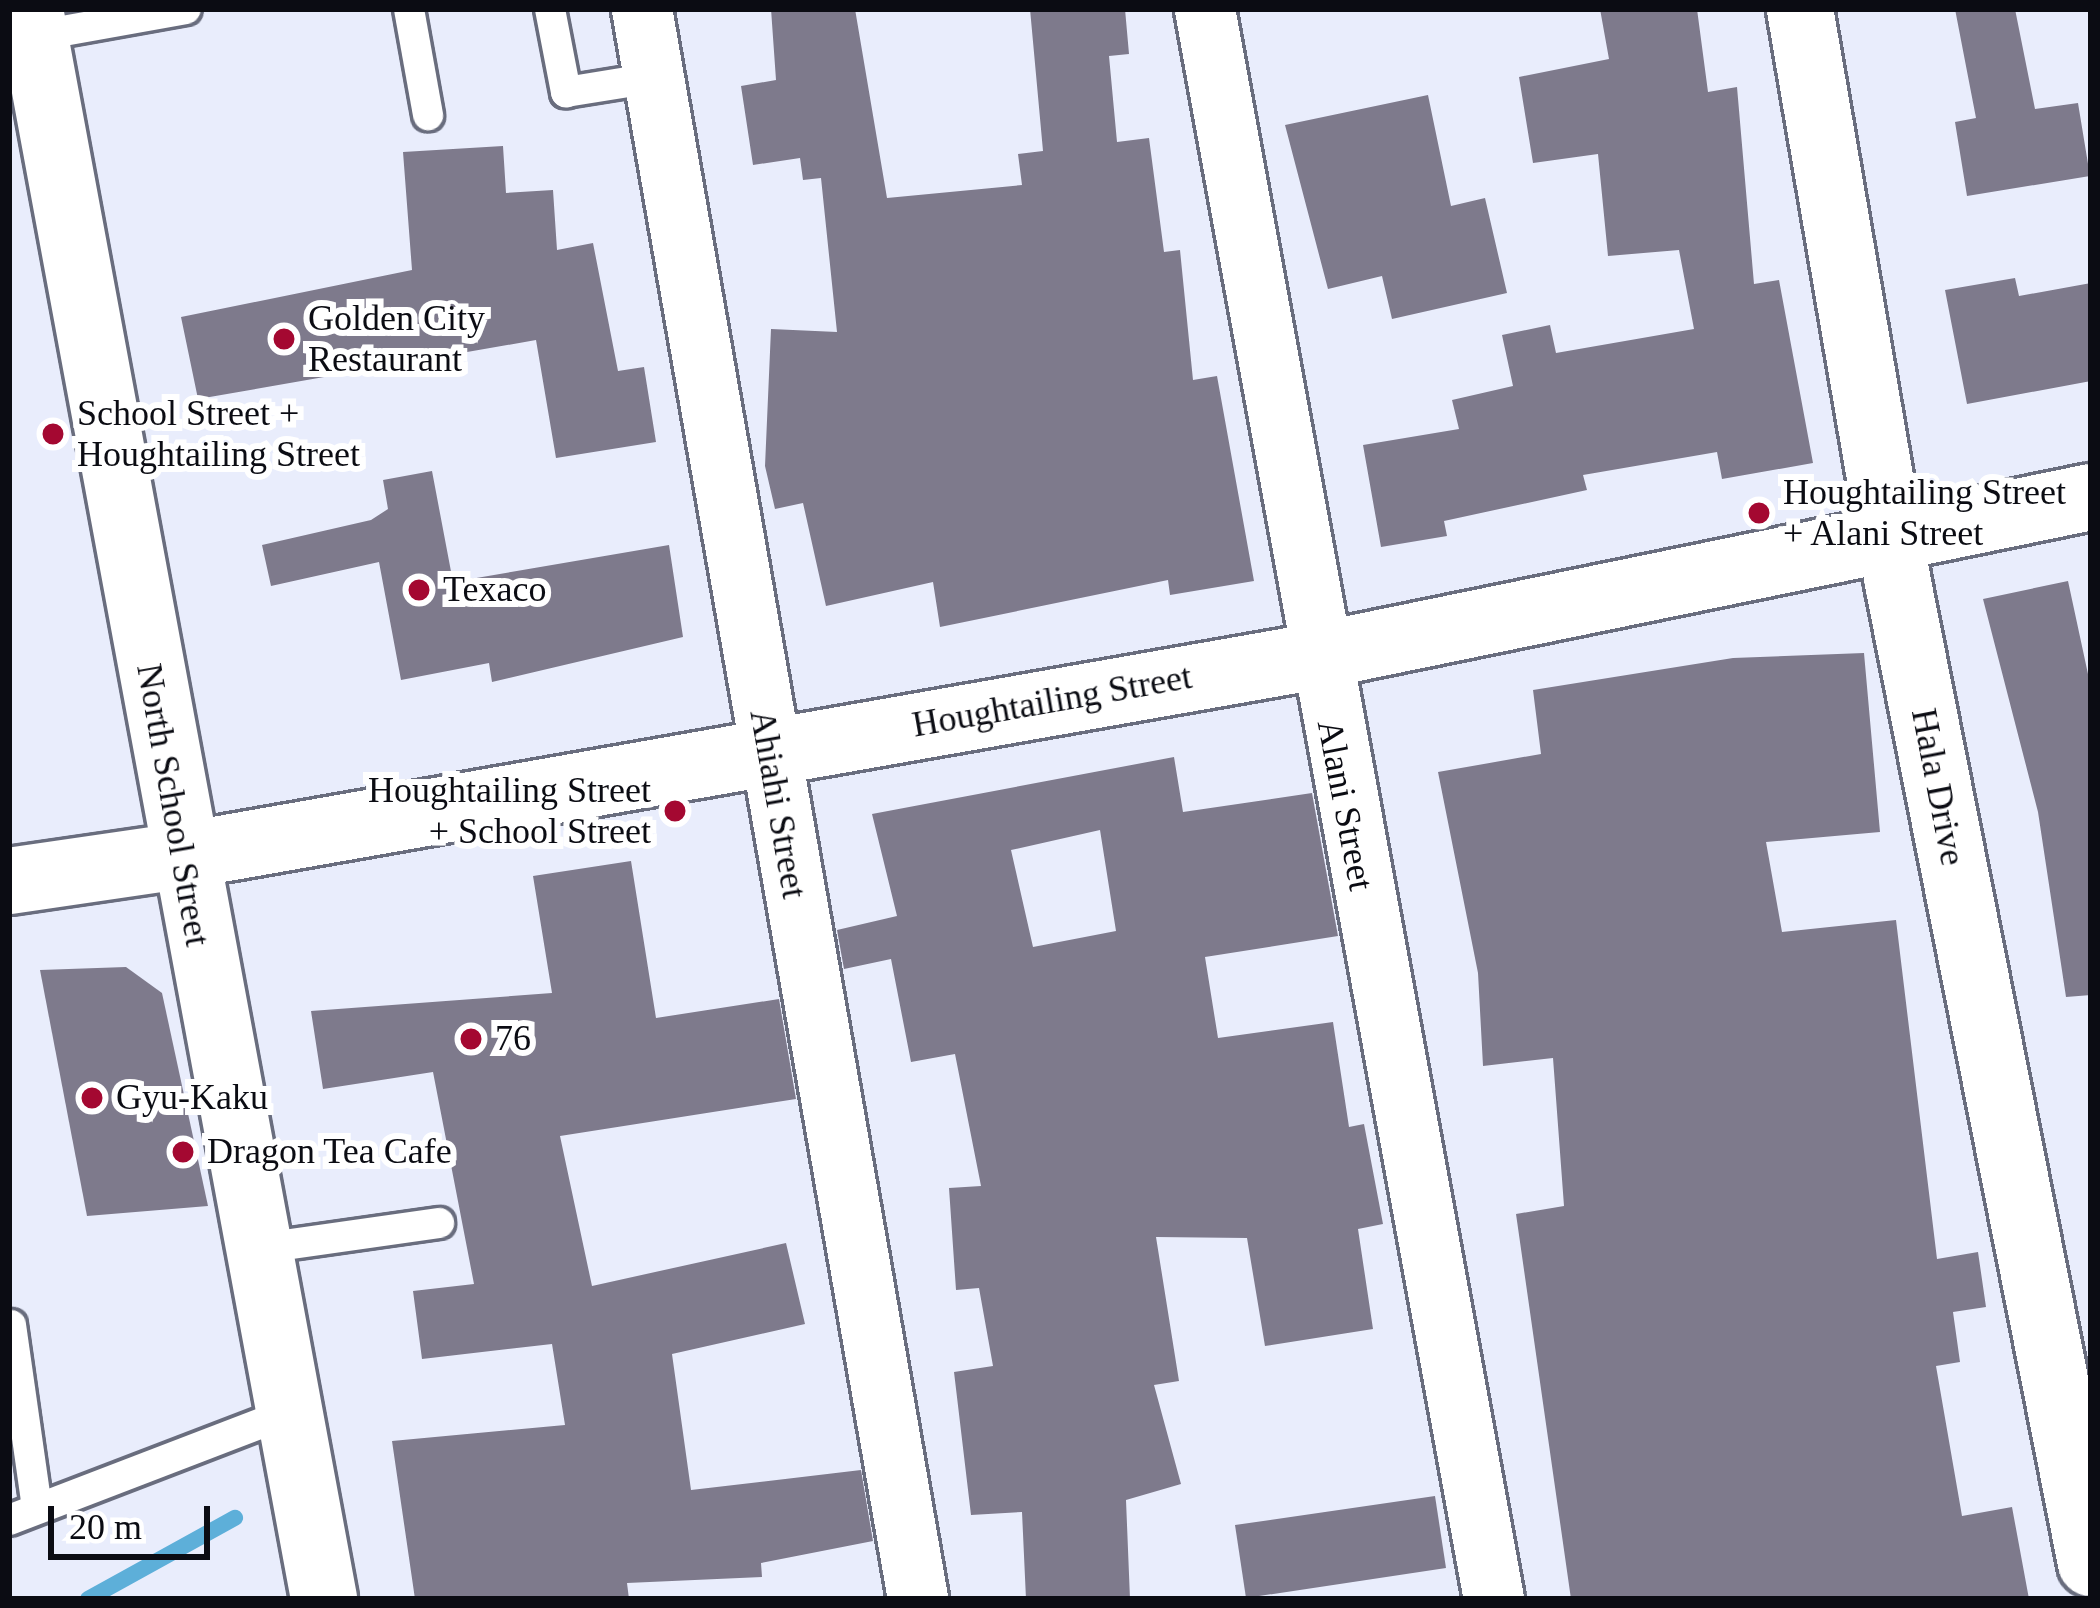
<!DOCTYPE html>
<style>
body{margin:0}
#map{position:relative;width:2100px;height:1608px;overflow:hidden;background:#e9edfc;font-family:Georgia,serif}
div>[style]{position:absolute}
.stream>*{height:16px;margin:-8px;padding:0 8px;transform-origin:8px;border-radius:8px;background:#5dafd9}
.building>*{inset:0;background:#7e7a8c}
.roads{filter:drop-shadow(3px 0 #696d7e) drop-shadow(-3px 0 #696d7e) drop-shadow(0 3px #696d7e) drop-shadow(0 -3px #696d7e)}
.service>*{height:30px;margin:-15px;padding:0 15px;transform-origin:15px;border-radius:15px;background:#fff}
.minor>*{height:60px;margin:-30px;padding:0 30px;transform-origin:30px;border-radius:30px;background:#fff}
.tertiary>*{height:66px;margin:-33px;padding:0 33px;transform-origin:33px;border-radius:33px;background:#fff}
.secondary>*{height:66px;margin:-33px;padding:0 33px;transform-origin:33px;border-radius:33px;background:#fff}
.dots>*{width:33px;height:33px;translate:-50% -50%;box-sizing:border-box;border:6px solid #fff;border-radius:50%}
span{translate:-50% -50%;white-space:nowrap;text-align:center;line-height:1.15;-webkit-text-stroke:12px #fff;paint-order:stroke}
.poi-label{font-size:36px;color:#0b0c13}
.left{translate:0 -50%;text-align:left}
.right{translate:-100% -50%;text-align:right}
.street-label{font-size:36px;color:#0b0c13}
.frame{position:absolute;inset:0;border:12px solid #0b0c13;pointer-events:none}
.scale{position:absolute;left:48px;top:1506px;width:162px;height:54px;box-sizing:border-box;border:6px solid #0b0c13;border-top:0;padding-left:15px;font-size:36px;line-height:42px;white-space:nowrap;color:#0b0c13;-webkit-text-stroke:9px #fff;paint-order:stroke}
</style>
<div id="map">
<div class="stream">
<i style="left:88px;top:1599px;width:168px;rotate:-28.9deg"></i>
</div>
<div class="building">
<i style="clip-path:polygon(771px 9px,855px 9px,887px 198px,1022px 185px,1018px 154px,1043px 151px,1030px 9px,1125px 9px,1129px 54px,1109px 56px,1117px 142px,1149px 138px,1164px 252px,1180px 250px,1193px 380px,1217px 376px,1254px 581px,1170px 595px,1168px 580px,940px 627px,933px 582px,826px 606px,803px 503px,775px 509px,765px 466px,771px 329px,837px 332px,821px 178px,803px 180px,800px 158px,753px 165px,741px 86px,776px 80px)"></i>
<i style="clip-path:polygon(1600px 9px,1697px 9px,1708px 92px,1737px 87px,1754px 284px,1779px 280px,1813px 463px,1722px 479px,1717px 452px,1583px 475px,1587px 490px,1444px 521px,1447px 536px,1381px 547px,1363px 445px,1459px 429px,1452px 400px,1513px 386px,1502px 335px,1550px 325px,1556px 353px,1694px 329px,1679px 250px,1608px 256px,1598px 154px,1533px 163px,1519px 77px,1609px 59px)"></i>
<i style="clip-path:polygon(1955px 9px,2015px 9px,2035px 109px,2078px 103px,2090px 176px,1967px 196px,1955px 122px,1976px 118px)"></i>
<i style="clip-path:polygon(1428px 95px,1451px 206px,1485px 198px,1507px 293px,1392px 319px,1382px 276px,1328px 289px,1285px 125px)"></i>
<i style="clip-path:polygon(503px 146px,506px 193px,553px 190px,557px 250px,593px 243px,618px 371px,644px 367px,656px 442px,556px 458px,536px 340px,198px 399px,181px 317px,412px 270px,403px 152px)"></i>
<i style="clip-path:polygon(2015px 278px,2019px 296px,2091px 283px,2091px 381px,1967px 404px,1945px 290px)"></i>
<i style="clip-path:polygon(432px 471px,453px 582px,669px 545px,683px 637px,492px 682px,489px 663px,401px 680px,379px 562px,271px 586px,262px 545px,371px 520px,388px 509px,383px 480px)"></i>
<i style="clip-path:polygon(2068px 581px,2091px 688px,2091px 995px,2066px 997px,2038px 812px,1983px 599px)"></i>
<i style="clip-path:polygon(1864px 653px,1880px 832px,1766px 842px,1782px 932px,1896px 920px,1937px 1259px,1978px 1252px,1986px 1307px,1953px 1312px,1960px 1362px,1936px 1366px,1962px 1516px,2012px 1507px,2029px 1599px,1571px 1599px,1516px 1214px,1564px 1206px,1553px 1058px,1483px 1066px,1478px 973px,1438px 772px,1541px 754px,1533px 690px,1733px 658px)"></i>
<i style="clip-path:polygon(evenodd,1174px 757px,1183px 812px,1312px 793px,1338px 936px,1205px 957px,1218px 1038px,1333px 1022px,1349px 1127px,1364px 1124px,1383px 1224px,1358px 1229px,1373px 1329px,1265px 1346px,1247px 1238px,1156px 1237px,1179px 1381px,1154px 1385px,1181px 1484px,1126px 1500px,1130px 1599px,1026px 1599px,1022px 1512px,971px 1515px,954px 1372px,993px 1366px,979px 1288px,956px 1290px,949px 1188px,981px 1186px,955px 1054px,911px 1062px,891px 959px,844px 969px,837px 930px,897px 916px,872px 814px,1174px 757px,1100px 830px,1116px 931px,1033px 947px,1011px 850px,1100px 830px)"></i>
<i style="clip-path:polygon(631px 861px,656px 1018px,779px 999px,796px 1099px,560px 1136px,592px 1286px,786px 1243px,805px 1324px,672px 1354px,691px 1490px,861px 1470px,873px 1541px,761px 1563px,762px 1577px,627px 1583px,629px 1599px,415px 1599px,392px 1441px,565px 1425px,552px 1344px,422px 1359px,413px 1291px,474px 1284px,433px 1072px,323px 1089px,311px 1011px,552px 993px,533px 876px)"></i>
<i style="clip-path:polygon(126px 967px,162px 993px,208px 1206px,87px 1216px,40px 970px)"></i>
<i style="clip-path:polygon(1435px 1496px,1446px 1568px,1246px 1598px,1235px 1525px)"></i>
</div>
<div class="roads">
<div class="service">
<i style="left:409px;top:9px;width:108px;rotate:79.8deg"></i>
<i style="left:550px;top:9px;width:85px;rotate:79.1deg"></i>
<i style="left:566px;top:92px;width:87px;rotate:-9.2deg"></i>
<i style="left:35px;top:36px;width:153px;rotate:-10.1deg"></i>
<i style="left:256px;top:1249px;width:185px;rotate:-8.1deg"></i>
<i style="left:11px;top:1325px;width:178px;rotate:81.9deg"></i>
<i style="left:9px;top:1520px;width:299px;rotate:-21deg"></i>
</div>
<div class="minor">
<i style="left:642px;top:9px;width:1614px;rotate:80.15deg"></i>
<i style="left:1205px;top:9px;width:1616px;rotate:79.7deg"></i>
</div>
<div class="tertiary">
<i style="left:1800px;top:9px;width:582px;rotate:80.31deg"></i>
<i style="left:1898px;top:583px;width:999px;rotate:78.86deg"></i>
<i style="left:181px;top:856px;width:1153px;rotate:-9.98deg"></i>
<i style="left:1317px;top:656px;width:790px;rotate:-11.61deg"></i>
</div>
<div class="secondary">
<i style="left:30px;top:9px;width:1617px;rotate:79.52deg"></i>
<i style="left:9px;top:881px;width:174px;rotate:-8.3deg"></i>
</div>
</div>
<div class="dots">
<i style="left:284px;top:339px;background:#a40831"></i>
<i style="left:53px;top:434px;background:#a40831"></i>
<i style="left:1759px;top:513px;background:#a40831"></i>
<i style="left:419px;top:590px;background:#a40831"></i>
<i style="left:675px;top:811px;background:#a40831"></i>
<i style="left:471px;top:1039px;background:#a40831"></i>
<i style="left:92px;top:1098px;background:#a40831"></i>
<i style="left:183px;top:1152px;background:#a40831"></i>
</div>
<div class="poi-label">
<span class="left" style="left:308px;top:339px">Golden City<br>Restaurant</span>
<span class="left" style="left:77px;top:434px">School Street +<br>Houghtailing Street</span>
<span class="left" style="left:1783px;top:513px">Houghtailing Street<br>+ Alani Street</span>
<span class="left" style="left:443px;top:590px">Texaco</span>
<span class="right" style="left:651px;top:811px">Houghtailing Street<br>+ School Street</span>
<span class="left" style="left:495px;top:1039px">76</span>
<span class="left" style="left:116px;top:1098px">Gyu-Kaku</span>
<span class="left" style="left:207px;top:1152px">Dragon Tea Cafe</span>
</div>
<div class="street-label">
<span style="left:1052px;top:701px;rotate:-10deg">Houghtailing Street</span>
<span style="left:1938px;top:787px;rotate:79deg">Hala Drive</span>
<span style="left:778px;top:804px;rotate:80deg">Ahiahi Street</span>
<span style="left:173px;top:805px;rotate:80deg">North School Street</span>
<span style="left:1345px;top:805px;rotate:79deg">Alani Street</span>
</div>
<div class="frame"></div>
<div class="scale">20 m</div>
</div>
